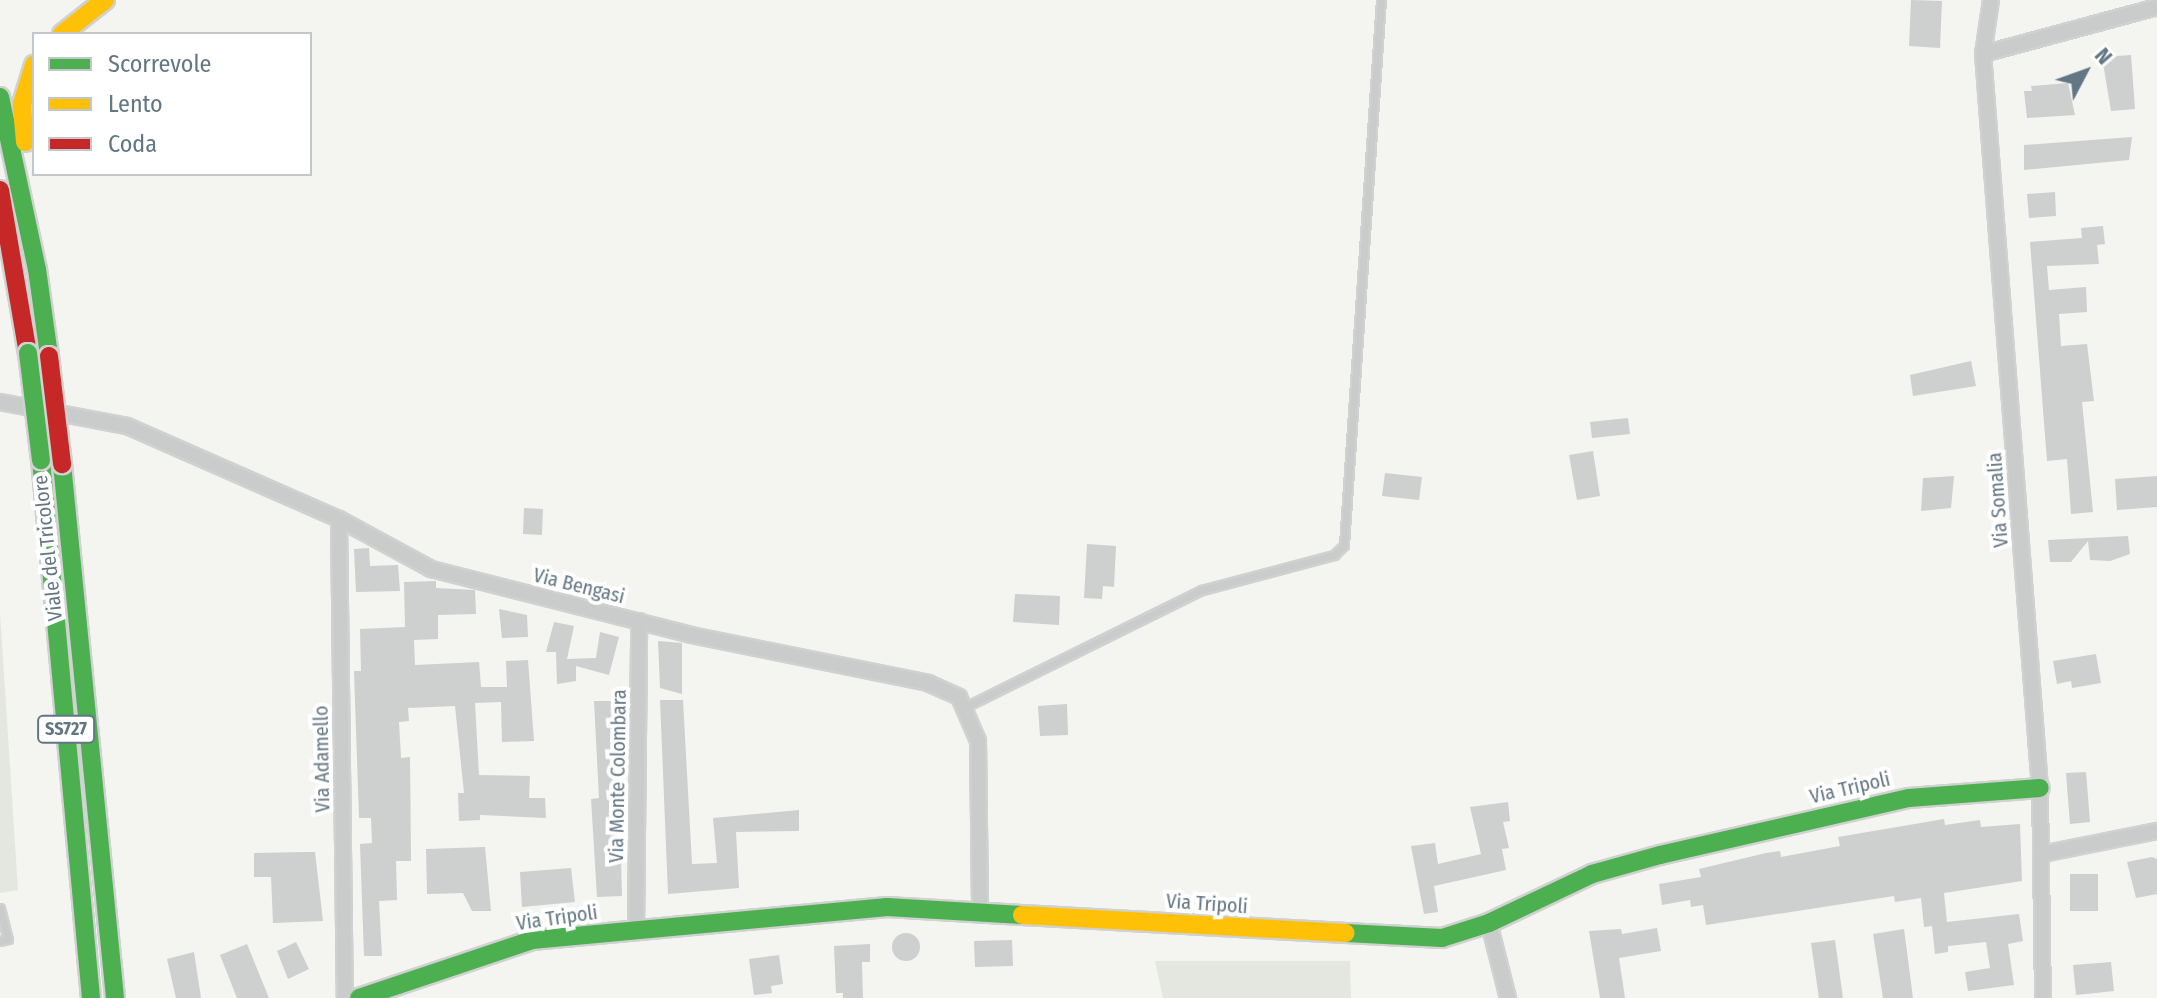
<!DOCTYPE html>
<style>
body{margin:0}
#map{position:relative;width:2157px;height:998px;overflow:hidden;background:#f4f4f1;font-family:"Fira Sans Condensed",sans-serif}
div>[style]{position:absolute}
.green>*{inset:0;background:#e4e7df}
.building>*{inset:0;background:#cecfcf}
.round{border-radius:50%}
.roads{filter:drop-shadow(2px 0 #d0d1d1) drop-shadow(-2px 0 #d0d1d1) drop-shadow(0 2px #d0d1d1) drop-shadow(0 -2px #d0d1d1)}
.lane>*{height:7px;margin:-3.5px;padding:0 3.5px;transform-origin:3.5px;border-radius:3.5px;background:#cacccc}
.street>*{height:14px;margin:-7px;padding:0 7px;transform-origin:7px;border-radius:7px;background:#cacccc}
.fast>*{height:18px;margin:-9px;padding:0 9px;transform-origin:9px;border-radius:9px;background:#4caf50}
.slow>*{height:18px;margin:-9px;padding:0 9px;transform-origin:9px;border-radius:9px;background:#ffc107}
.jam>*{height:18px;margin:-9px;padding:0 9px;transform-origin:9px;border-radius:9px;background:#c62828}
.bridges{filter:drop-shadow(2px 0 #d1d2d1) drop-shadow(-2px 0 #d1d2d1) drop-shadow(0 2px #d1d2d1) drop-shadow(0 -2px #d1d2d1)}
.fast-bridge>*{height:18px;margin:-9px;padding:0 9px;transform-origin:9px;border-radius:9px;background:#4caf50}
.jam-bridge>*{height:18px;margin:-9px;padding:0 9px;transform-origin:9px;border-radius:9px;background:#c62828}
span{translate:-50% -50%;white-space:nowrap;text-align:center;line-height:1.15;-webkit-text-stroke:8px #fff;paint-order:stroke}
.shield-label span{padding:2px 6px;background:#fff;border:2px solid;border-radius:6px;-webkit-text-stroke-width:0}
.shield-label{font-size:18px;color:#627683;font-weight:700}
.street-label{font-size:20px;color:#627683}
.legend{position:absolute;left:32px;top:32px;width:280px;height:144px;box-sizing:border-box;background:#fff;border:2px solid #c0c8cd;margin:0;padding:10px 14px;list-style:none;font-size:24px;color:#627683}
.legend li{display:flex;align-items:center;gap:16px;height:40px}
.legend b{width:40px;border:2px solid #c0c8cd}
.north{position:absolute;left:2045px;top:32px;width:80px;height:80px;-webkit-text-stroke:6px #fff;paint-order:stroke;rotate:49deg;font-size:22px;font-weight:700;line-height:32px;text-align:center;color:#627683}
.north::after{content:'';display:block;margin:auto;width:28px;height:36px;background:#627683;clip-path:polygon(50% 0,100% 100%,50% 72%,0 100%)}
</style>
<div id="map">
<div class="green">
<i style="clip-path:polygon(0 612px,18px 890px,0 893px)"></i>
<i style="clip-path:polygon(1350px 961px,1351px 998px,1163px 998px,1155px 961px)"></i>
</div>
<div class="building">
<i style="clip-path:polygon(1911px 0,1942px 1px,1940px 48px,1909px 46px)"></i>
<i style="clip-path:polygon(2131px 55px,2135px 109px,2111px 111px,2102px 57px)"></i>
<i style="clip-path:polygon(2068px 83px,2075px 115px,2027px 118px,2024px 91px,2032px 91px,2031px 86px)"></i>
<i style="clip-path:polygon(2132px 137px,2129px 160px,2024px 170px,2024px 145px)"></i>
<i style="clip-path:polygon(2055px 192px,2056px 216px,2029px 218px,2027px 194px)"></i>
<i style="clip-path:polygon(2103px 226px,2105px 244px,2097px 245px,2099px 264px,2047px 266px,2049px 290px,2086px 287px,2087px 312px,2059px 314px,2061px 346px,2087px 344px,2094px 401px,2082px 402px,2093px 512px,2071px 514px,2067px 459px,2047px 461px,2030px 242px,2082px 238px,2081px 228px)"></i>
<i style="clip-path:polygon(1971px 361px,1976px 386px,1913px 396px,1910px 375px)"></i>
<i style="clip-path:polygon(1628px 418px,1630px 434px,1592px 438px,1590px 422px)"></i>
<i style="clip-path:polygon(1593px 451px,1600px 496px,1577px 500px,1569px 455px)"></i>
<i style="clip-path:polygon(1385px 473px,1422px 477px,1419px 500px,1382px 496px)"></i>
<i style="clip-path:polygon(1954px 476px,1951px 508px,1921px 511px,1923px 478px)"></i>
<i style="clip-path:polygon(2157px 476px,2157px 507px,2117px 510px,2115px 479px)"></i>
<i style="clip-path:polygon(524px 508px,543px 509px,542px 535px,523px 534px)"></i>
<i style="clip-path:polygon(2128px 536px,2130px 554px,2110px 561px,2090px 560px,2088px 541px,2071px 562px,2050px 562px,2048px 540px)"></i>
<i style="clip-path:polygon(1087px 544px,1116px 546px,1114px 587px,1103px 586px,1102px 599px,1084px 598px)"></i>
<i style="clip-path:polygon(369px 548px,370px 566px,398px 565px,400px 591px,356px 592px,354px 549px)"></i>
<i style="clip-path:polygon(436px 581px,436px 588px,475px 590px,476px 614px,438px 615px,438px 639px,414px 640px,415px 665px,479px 662px,481px 687px,507px 687px,506px 661px,528px 660px,534px 741px,502px 742px,501px 702px,475px 703px,479px 775px,530px 776px,529px 798px,545px 798px,546px 818px,480px 815px,480px 820px,459px 821px,458px 793px,464px 793px,455px 706px,408px 708px,409px 721px,399px 722px,401px 758px,410px 757px,411px 861px,396px 861px,397px 900px,379px 901px,382px 956px,364px 956px,360px 844px,372px 843px,371px 818px,359px 818px,354px 671px,361px 671px,360px 629px,405px 627px,404px 582px)"></i>
<i style="clip-path:polygon(1015px 594px,1060px 596px,1059px 625px,1013px 622px)"></i>
<i style="clip-path:polygon(499px 609px,527px 615px,528px 637px,502px 638px)"></i>
<i style="clip-path:polygon(554px 622px,574px 626px,567px 659px,596px 658px,600px 632px,619px 637px,609px 675px,576px 666px,576px 681px,557px 684px,556px 652px,546px 652px)"></i>
<i style="clip-path:polygon(658px 641px,682px 643px,682px 694px,660px 688px)"></i>
<i style="clip-path:polygon(2096px 654px,2101px 683px,2072px 688px,2071px 681px,2057px 684px,2053px 661px)"></i>
<i style="clip-path:polygon(660px 700px,683px 700px,692px 864px,717px 863px,713px 818px,799px 810px,799px 831px,736px 832px,739px 888px,668px 894px)"></i>
<i style="clip-path:polygon(594px 701px,617px 701px,622px 896px,597px 897px,591px 799px,599px 798px)"></i>
<i style="clip-path:polygon(1067px 704px,1068px 735px,1040px 736px,1038px 706px)"></i>
<i style="clip-path:polygon(2086px 772px,2090px 822px,2070px 824px,2066px 773px)"></i>
<i style="clip-path:polygon(1508px 802px,1510px 821px,1503px 822px,1509px 848px,1502px 849px,1506px 870px,1434px 886px,1438px 912px,1424px 914px,1411px 846px,1435px 843px,1438px 864px,1481px 854px,1470px 807px)"></i>
<i style="clip-path:polygon(1944px 819px,1945px 825px,1980px 820px,1981px 827px,2020px 824px,2022px 881px,1944px 893px,1947px 922px,2019px 914px,2023px 941px,2008px 944px,2014px 985px,1968px 991px,1965px 972px,1990px 968px,1986px 942px,1948px 946px,1948px 952px,1935px 954px,1932px 926px,1924px 927px,1921px 898px,1895px 902px,1894px 896px,1706px 925px,1703px 905px,1691px 907px,1690px 900px,1662px 905px,1659px 884px,1701px 877px,1699px 869px,1766px 853px,1780px 851px,1781px 857px,1840px 846px,1838px 837px)"></i>
<i style="clip-path:polygon(485px 847px,491px 911px,472px 911px,463px 893px,427px 894px,426px 849px)"></i>
<i style="clip-path:polygon(306px 852px,315px 852px,323px 921px,273px 923px,271px 877px,254px 877px,254px 853px)"></i>
<i style="clip-path:polygon(2152px 857px,2157px 859px,2157px 894px,2136px 898px,2127px 862px)"></i>
<i style="clip-path:polygon(571px 868px,575px 902px,522px 907px,520px 872px)"></i>
<i style="clip-path:polygon(2070px 874px,2098px 874px,2098px 911px,2070px 911px)"></i>
<i style="clip-path:polygon(1657px 928px,1661px 951px,1619px 958px,1625px 998px,1600px 998px,1589px 931px,1621px 929px,1622px 934px)"></i>
<i style="clip-path:polygon(1904px 929px,1913px 998px,1883px 998px,1873px 934px)"></i>
<i class="round" style="left:892px;top:933px;width:28px;height:28px"></i>
<i style="clip-path:polygon(1012px 940px,1013px 966px,975px 967px,974px 941px)"></i>
<i style="clip-path:polygon(1835px 940px,1843px 998px,1819px 998px,1811px 943px)"></i>
<i style="clip-path:polygon(296px 942px,309px 969px,288px 979px,277px 951px)"></i>
<i style="clip-path:polygon(247px 944px,269px 998px,237px 998px,220px 955px)"></i>
<i style="clip-path:polygon(870px 944px,870px 962px,862px 962px,863px 998px,843px 998px,843px 993px,836px 993px,834px 946px)"></i>
<i style="clip-path:polygon(194px 952px,201px 998px,176px 998px,167px 959px)"></i>
<i style="clip-path:polygon(779px 955px,783px 984px,771px 986px,772px 993px,754px 995px,749px 959px)"></i>
<i style="clip-path:polygon(2111px 962px,2114px 991px,2076px 995px,2073px 965px)"></i>
</div>
<div class="roads">
<div class="lane">
<i style="left:965px;top:707px;width:264px;rotate:-26.3deg"></i>
<i style="left:1202px;top:590px;width:137px;rotate:-14.9deg"></i>
<i style="left:1334px;top:555px;width:14px;rotate:-45deg"></i>
<i style="left:1344px;top:545px;width:546px;rotate:-86.12deg"></i>
<i style="left:0;top:908px;width:32px;rotate:76deg"></i>
<i style="left:8px;top:939px;width:8px;rotate:166deg"></i>
</div>
<div class="street">
<i style="left:1991px;top:0;width:55px;rotate:98.4deg"></i>
<i style="left:1983px;top:54px;width:736px;rotate:85.56deg"></i>
<i style="left:2040px;top:788px;width:210px;rotate:89.2deg"></i>
<i style="left:1983px;top:54px;width:180px;rotate:-15.1deg"></i>
<i style="left:0;top:402px;width:129px;rotate:10.7deg"></i>
<i style="left:127px;top:426px;width:232px;rotate:23.7deg"></i>
<i style="left:339px;top:519px;width:105px;rotate:28.5deg"></i>
<i style="left:431px;top:569px;width:268px;rotate:14.2deg"></i>
<i style="left:691px;top:635px;width:242px;rotate:11.4deg"></i>
<i style="left:928px;top:683px;width:34px;rotate:24deg"></i>
<i style="left:959px;top:697px;width:48px;rotate:66.6deg"></i>
<i style="left:978px;top:741px;width:169px;rotate:89.3deg"></i>
<i style="left:339px;top:519px;width:479px;rotate:89.3deg"></i>
<i style="left:2042px;top:854px;width:117px;rotate:-11.3deg"></i>
<i style="left:1489px;top:923px;width:77px;rotate:75.8deg"></i>
<i style="left:636px;top:930px;width:309px;rotate:-89.4deg"></i>
</div>
<div class="fast">
<i style="left:0;top:97px;width:176px;rotate:77.9deg"></i>
<i style="left:37px;top:269px;width:88px;rotate:82.1deg"></i>
<i style="left:41px;top:460px;width:540px;rotate:84.69deg"></i>
<i style="left:62px;top:464px;width:537px;rotate:84.33deg"></i>
<i style="left:1346px;top:933px;width:96px;rotate:3deg"></i>
<i style="left:1442px;top:938px;width:49px;rotate:-17.7deg"></i>
<i style="left:1489px;top:923px;width:114px;rotate:-25.4deg"></i>
<i style="left:1592px;top:874px;width:71px;rotate:-15.6deg"></i>
<i style="left:1660px;top:855px;width:255px;rotate:-12.9deg"></i>
<i style="left:1909px;top:798px;width:131px;rotate:-4.4deg"></i>
<i style="left:359px;top:998px;width:182px;rotate:-18.5deg"></i>
<i style="left:532px;top:940px;width:357px;rotate:-5.3deg"></i>
<i style="left:887px;top:907px;width:135px;rotate:3.4deg"></i>
</div>
<div class="slow">
<i style="left:62px;top:34px;width:55px;rotate:-38.3deg"></i>
<i style="left:25px;top:142px;width:38px;rotate:-95deg"></i>
<i style="left:22px;top:104px;width:41px;rotate:-72.9deg"></i>
<i style="left:1022px;top:915px;width:324px;rotate:3.2deg"></i>
</div>
<div class="jam">
<i style="left:0;top:190px;width:165px;rotate:80.3deg"></i>
</div>
</div>
<div class="bridges">
<div class="fast-bridge">
<i style="left:28px;top:353px;width:108px;rotate:83.1deg"></i>
</div>
<div class="jam-bridge">
<i style="left:49px;top:356px;width:109px;rotate:83.1deg"></i>
</div>
</div>
<div class="shield-label">
<span style="left:66px;top:729px">SS727</span>
</div>
<div class="street-label">
<span style="left:1998px;top:500px;rotate:-94deg">Via Somalia</span>
<span style="left:48px;top:548px;rotate:-96deg">Viale del Tricolore</span>
<span style="left:579px;top:586px;rotate:14deg">Via Bengasi</span>
<span style="left:322px;top:759px;rotate:-91deg">Via Adamello</span>
<span style="left:618px;top:776px;rotate:-89deg">Via Monte Colombara</span>
<span style="left:1850px;top:788px;rotate:-13deg">Via Tripoli</span>
<span style="left:1207px;top:904px;rotate:4deg">Via Tripoli</span>
<span style="left:557px;top:918px;rotate:-8deg">Via Tripoli</span>
</div>
<ul class="legend">
<li><b style="height:10px;background:#4caf50"></b>Scorrevole</li>
<li><b style="height:10px;background:#ffc107"></b>Lento</li>
<li><b style="height:10px;background:#c62828"></b>Coda</li>
</ul>
<div class="north">N</div>
</div>
